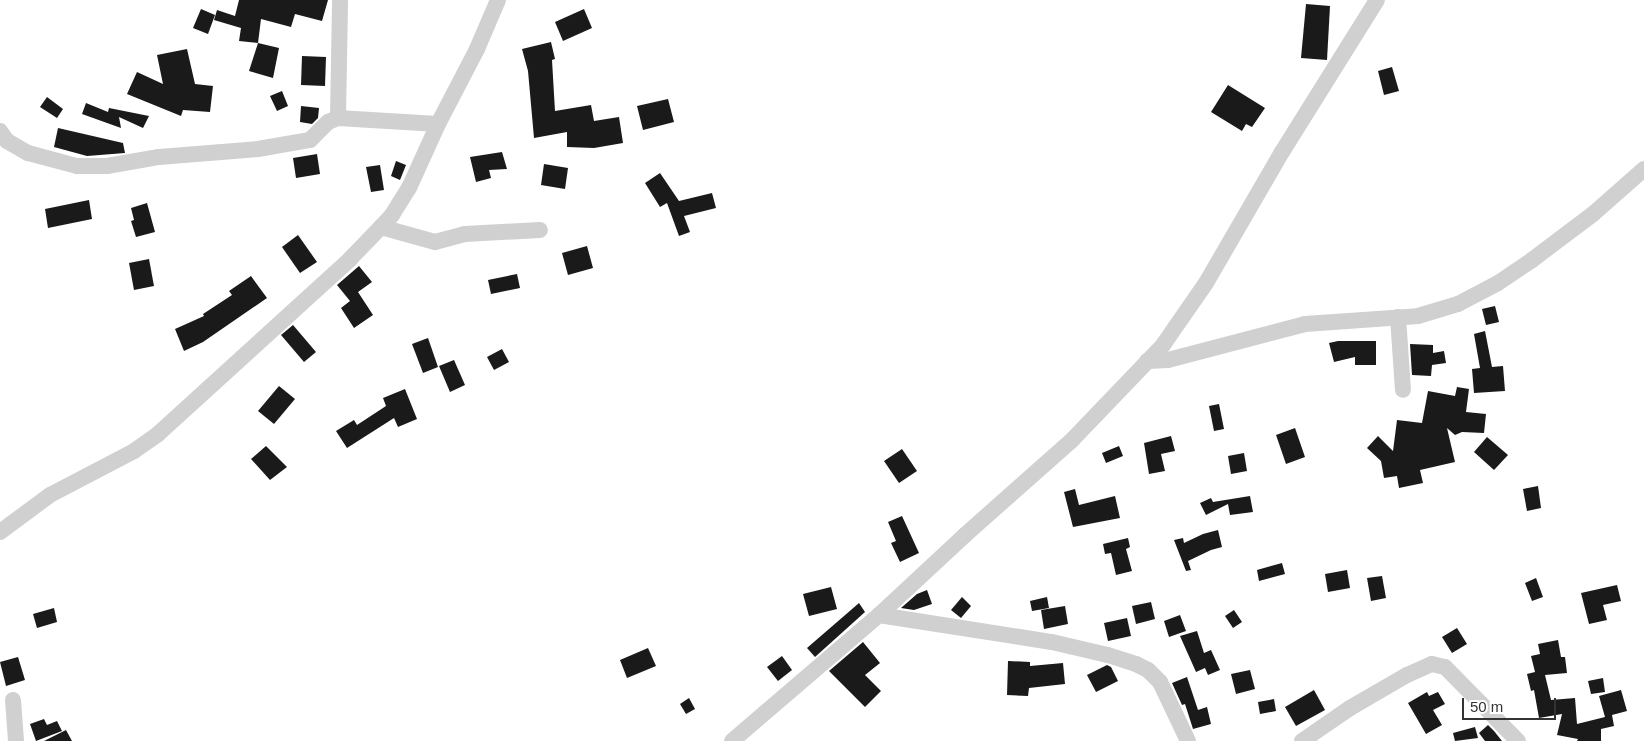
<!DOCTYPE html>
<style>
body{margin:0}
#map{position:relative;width:1644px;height:741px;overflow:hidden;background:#fff;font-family:Helvetica,sans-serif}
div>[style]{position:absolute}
.building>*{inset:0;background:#1a1a1a}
.minor>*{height:16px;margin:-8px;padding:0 8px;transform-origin:8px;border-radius:8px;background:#d0d0d0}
span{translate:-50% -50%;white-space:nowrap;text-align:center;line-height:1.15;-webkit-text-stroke:5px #fff;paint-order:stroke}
.scale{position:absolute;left:1462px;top:698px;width:94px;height:22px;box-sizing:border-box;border:2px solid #333;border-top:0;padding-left:6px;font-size:15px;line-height:18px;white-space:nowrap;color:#333;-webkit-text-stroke:4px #fff;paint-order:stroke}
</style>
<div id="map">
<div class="building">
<i style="clip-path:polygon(239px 0,328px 0,322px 21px,295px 14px,291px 27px,261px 19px,258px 43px,239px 41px,241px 28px,214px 20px,217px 10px,235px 16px)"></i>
<i style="clip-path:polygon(1306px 4px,1330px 6px,1327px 60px,1301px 58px)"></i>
<i style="clip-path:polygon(201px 9px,215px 15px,208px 34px,193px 28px)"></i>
<i style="clip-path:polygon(584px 9px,592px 28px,563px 41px,555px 22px)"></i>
<i style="clip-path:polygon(551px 42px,555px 59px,552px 60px,555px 111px,591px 105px,594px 121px,619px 117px,623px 143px,594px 148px,567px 147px,567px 132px,534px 138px,528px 71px,522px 49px)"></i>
<i style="clip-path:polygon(258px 43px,279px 48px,273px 78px,249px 71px)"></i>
<i style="clip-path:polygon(187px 49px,195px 84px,213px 86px,210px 112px,183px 110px,181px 116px,127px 94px,137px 72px,163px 84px,157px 55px)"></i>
<i style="clip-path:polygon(302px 56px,326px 57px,325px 86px,301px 85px)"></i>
<i style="clip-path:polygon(1392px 67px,1399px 91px,1384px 95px,1378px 71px)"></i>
<i style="clip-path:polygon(1228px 85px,1265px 108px,1252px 127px,1246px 124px,1242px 131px,1211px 112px)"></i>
<i style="clip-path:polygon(282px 91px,288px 106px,277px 111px,270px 96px)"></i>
<i style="clip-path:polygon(47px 97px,63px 109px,57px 118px,40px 107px)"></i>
<i style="clip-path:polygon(668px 99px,674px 122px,643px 130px,637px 106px)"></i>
<i style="clip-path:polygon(86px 103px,108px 112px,109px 108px,149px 116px,143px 128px,119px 117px,121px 128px,82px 114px)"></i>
<i style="clip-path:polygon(301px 106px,319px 108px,318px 118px,312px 124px,300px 122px)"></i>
<i style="clip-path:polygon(58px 128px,123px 143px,125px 153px,87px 156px,54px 147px)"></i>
<i style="clip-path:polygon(502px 152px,507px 169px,489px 170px,491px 178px,476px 182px,470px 157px)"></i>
<i style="clip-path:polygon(317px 154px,320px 174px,296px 178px,293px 158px)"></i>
<i style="clip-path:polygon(396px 161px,406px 165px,400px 180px,391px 176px)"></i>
<i style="clip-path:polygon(544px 164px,568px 168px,565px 189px,541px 185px)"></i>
<i style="clip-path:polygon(380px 165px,384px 190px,371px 192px,366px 167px)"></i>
<i style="clip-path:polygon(660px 173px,679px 201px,712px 193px,716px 208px,684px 216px,690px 232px,679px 236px,667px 203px,660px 207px,645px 183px)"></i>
<i style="clip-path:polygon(89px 200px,92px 219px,48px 228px,45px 209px)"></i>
<i style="clip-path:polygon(147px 203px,155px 232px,136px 237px,131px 221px,134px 220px,131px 208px)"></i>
<i style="clip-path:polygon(298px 235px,317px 262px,300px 273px,282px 247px)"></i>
<i style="clip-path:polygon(587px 246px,593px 268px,568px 275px,562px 253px)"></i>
<i style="clip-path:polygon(149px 259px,154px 286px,134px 290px,129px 263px)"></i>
<i style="clip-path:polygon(359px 266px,372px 282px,358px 292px,373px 315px,354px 328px,341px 308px,350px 301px,337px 285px)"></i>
<i style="clip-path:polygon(517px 274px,520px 288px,491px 294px,488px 280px)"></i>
<i style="clip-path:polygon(251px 276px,267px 298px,203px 342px,184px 351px,175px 329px,204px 316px,203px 314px,232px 295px,229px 291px)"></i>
<i style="clip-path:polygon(1495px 306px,1499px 322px,1486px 325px,1482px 309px)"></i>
<i style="clip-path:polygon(293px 325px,316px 352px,304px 362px,281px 335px)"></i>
<i style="clip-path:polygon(1485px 331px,1492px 367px,1503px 366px,1505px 391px,1474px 393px,1472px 369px,1480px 368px,1474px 334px)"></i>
<i style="clip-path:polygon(428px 338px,438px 367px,423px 373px,412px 344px)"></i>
<i style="clip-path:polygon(1338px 341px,1376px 341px,1376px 365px,1355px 365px,1355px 357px,1334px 362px,1329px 343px)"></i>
<i style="clip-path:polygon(1410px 344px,1433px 345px,1433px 353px,1444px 351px,1446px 363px,1432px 365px,1431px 376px,1412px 375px)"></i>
<i style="clip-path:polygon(502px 349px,509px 362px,494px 370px,487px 357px)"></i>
<i style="clip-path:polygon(454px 360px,465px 385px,450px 392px,439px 366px)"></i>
<i style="clip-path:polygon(279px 386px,295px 399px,274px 424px,258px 411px)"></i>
<i style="clip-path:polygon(1457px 387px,1469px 389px,1466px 412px,1486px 414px,1484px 433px,1462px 432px,1455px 435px,1447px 428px,1455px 462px,1420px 470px,1423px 483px,1399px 488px,1397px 476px,1384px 478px,1381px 461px,1367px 448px,1378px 436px,1393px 451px,1397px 420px,1422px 423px,1428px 391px,1455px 396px)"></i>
<i style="clip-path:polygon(405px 389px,417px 419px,398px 427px,394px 418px,347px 448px,336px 431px,354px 420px,357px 425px,386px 406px,383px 398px)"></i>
<i style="clip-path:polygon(1219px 404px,1224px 429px,1214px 431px,1209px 406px)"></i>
<i style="clip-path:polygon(1295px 428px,1305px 457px,1286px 464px,1276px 435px)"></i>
<i style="clip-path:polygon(1171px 436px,1175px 451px,1161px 454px,1165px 471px,1149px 474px,1144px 443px)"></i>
<i style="clip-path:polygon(1487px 437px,1508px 455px,1494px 470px,1474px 452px)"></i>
<i style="clip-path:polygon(266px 446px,287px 467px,270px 480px,251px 459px)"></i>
<i style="clip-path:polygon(1119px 446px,1123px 456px,1106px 463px,1102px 453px)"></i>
<i style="clip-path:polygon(902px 449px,917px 471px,899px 483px,884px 461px)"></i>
<i style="clip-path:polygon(1244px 453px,1247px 471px,1231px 474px,1228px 456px)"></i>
<i style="clip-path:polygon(1538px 486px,1541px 508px,1527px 511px,1523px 489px)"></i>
<i style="clip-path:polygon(1075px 489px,1079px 505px,1115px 496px,1120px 518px,1073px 527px,1064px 492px)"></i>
<i style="clip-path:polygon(1250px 496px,1253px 512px,1230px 515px,1228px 504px,1206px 515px,1200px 503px,1211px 498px,1213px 502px)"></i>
<i style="clip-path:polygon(902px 516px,919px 553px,900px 562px,891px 543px,896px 541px,888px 522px)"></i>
<i style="clip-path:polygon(1218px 530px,1222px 547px,1211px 550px,1188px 561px,1191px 570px,1186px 571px,1174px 540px,1183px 538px,1184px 543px,1203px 534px)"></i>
<i style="clip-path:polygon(1128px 538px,1130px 547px,1126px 549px,1132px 571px,1116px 575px,1111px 553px,1105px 554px,1103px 544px)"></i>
<i style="clip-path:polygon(1282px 563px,1285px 574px,1259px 581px,1257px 570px)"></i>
<i style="clip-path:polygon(1347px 570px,1350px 588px,1328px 592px,1325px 574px)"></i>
<i style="clip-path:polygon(1382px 576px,1386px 598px,1371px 601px,1367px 578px)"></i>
<i style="clip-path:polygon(1536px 578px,1543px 597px,1532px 601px,1525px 583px)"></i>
<i style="clip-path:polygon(1617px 585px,1621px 601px,1603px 605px,1607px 620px,1589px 624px,1581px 593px)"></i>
<i style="clip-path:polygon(831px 587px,837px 609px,809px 616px,803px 594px)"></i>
<i style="clip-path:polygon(927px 590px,932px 604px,914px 610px,901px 608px,917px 594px)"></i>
<i style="clip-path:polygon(962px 597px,971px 606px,961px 618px,951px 610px)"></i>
<i style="clip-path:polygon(1047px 597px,1049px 608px,1032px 611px,1030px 601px)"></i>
<i style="clip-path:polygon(1151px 602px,1155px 619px,1136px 624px,1132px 606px)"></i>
<i style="clip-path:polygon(859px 603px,865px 612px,815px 657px,807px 648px)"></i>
<i style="clip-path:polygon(1065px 606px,1068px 624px,1044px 629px,1041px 610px)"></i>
<i style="clip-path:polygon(54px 608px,57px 622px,37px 628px,33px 614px)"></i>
<i style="clip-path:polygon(1234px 610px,1242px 622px,1233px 628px,1225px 616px)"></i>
<i style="clip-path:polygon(1180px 615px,1186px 631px,1169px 637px,1164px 621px)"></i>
<i style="clip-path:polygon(1127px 618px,1131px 636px,1108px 641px,1104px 623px)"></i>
<i style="clip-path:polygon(1457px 628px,1467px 644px,1452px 653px,1442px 637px)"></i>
<i style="clip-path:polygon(1197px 631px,1204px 653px,1211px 650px,1220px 670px,1208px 675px,1205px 668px,1196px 672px,1180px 636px)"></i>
<i style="clip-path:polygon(1558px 640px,1561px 657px,1565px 657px,1567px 673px,1545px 675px,1551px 700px,1575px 698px,1577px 724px,1605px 717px,1599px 696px,1621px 690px,1627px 711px,1612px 715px,1614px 726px,1601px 729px,1601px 741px,1577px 741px,1578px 739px,1557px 735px,1562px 714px,1539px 718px,1534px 690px,1531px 691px,1527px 674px,1535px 672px,1531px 656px,1540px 654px,1538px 644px)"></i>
<i style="clip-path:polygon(863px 642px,880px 663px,865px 675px,881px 691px,865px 707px,829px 671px)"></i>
<i style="clip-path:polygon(648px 648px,656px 666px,627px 678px,620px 660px)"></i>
<i style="clip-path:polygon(782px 656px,792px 670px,778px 681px,767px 667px)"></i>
<i style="clip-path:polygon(18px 657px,25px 680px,6px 686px,0 662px)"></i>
<i style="clip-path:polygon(1008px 661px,1030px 662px,1030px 666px,1063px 663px,1065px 684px,1029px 688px,1028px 696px,1007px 695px)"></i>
<i style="clip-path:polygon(1107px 665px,1111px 667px,1118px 681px,1096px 692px,1087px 675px)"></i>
<i style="clip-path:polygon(1250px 670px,1255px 689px,1236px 694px,1231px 674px)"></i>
<i style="clip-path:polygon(1187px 677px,1198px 710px,1207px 707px,1211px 724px,1193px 729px,1185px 704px,1182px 705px,1172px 683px)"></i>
<i style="clip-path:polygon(1603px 678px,1605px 692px,1591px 694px,1588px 681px)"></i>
<i style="clip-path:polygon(1314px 690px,1325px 710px,1296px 726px,1285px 707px)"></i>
<i style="clip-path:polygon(1427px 692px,1429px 696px,1438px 692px,1445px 704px,1433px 710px,1442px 725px,1426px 734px,1408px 703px)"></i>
<i style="clip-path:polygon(689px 698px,695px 709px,686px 714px,680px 704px)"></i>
<i style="clip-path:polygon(1274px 699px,1276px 711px,1260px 714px,1258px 702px)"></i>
<i style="clip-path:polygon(44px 719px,47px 725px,57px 721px,62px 731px,36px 741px,30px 724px)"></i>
<i style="clip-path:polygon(1488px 725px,1494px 731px,1502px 741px,1485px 741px,1479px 733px)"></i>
<i style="clip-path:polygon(1475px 727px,1478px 738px,1455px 741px,1453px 733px)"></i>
<i style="clip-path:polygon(66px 730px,72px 741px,44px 741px)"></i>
</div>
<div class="minor">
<i style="left:338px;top:118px;width:118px;rotate:-89deg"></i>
<i style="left:0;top:131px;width:12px;rotate:55deg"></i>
<i style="left:7px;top:141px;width:24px;rotate:30deg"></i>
<i style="left:28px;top:153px;width:51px;rotate:14.9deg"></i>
<i style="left:77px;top:166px;width:30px"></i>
<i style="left:107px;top:166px;width:53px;rotate:-9.8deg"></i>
<i style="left:159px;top:157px;width:99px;rotate:-4.6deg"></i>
<i style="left:258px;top:149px;width:53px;rotate:-9.8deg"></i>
<i style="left:310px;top:140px;width:25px;rotate:-45deg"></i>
<i style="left:328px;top:122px;width:11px;rotate:-22deg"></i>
<i style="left:338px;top:118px;width:100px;rotate:3.4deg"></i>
<i style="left:381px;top:227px;width:56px;rotate:15.5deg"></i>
<i style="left:435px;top:242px;width:31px;rotate:-15deg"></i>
<i style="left:465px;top:234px;width:75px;rotate:-3.1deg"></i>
<i style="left:1398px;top:317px;width:73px;rotate:86.1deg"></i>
<i style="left:1147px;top:361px;width:21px;rotate:-3deg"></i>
<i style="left:1168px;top:360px;width:142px;rotate:-14.7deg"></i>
<i style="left:1305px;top:324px;width:113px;rotate:-4deg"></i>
<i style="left:1418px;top:316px;width:42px;rotate:-16.7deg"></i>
<i style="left:1458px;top:304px;width:45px;rotate:-27.7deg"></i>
<i style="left:1498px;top:283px;width:41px;rotate:-34.1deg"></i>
<i style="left:1532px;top:260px;width:76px;rotate:-37deg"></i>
<i style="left:1593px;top:214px;width:68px;rotate:-41.4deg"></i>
<i style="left:0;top:532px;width:62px;rotate:-36.5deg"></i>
<i style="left:50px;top:495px;width:95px;rotate:-27.6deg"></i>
<i style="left:134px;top:451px;width:29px;rotate:-35deg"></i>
<i style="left:158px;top:434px;width:260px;rotate:-42.3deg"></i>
<i style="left:350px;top:259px;width:45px;rotate:-45.9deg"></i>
<i style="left:381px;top:227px;width:16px;rotate:-47deg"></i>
<i style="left:392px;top:215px;width:32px;rotate:-58deg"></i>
<i style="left:409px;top:188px;width:70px;rotate:-65.6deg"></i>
<i style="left:438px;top:124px;width:85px;rotate:-62.5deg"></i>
<i style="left:477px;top:49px;width:53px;rotate:-66.8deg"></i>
<i style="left:879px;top:615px;width:175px;rotate:8.9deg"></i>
<i style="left:1052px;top:642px;width:57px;rotate:13.1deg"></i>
<i style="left:1108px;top:655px;width:29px;rotate:18deg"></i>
<i style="left:1136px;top:664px;width:13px;rotate:27deg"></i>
<i style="left:1148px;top:670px;width:17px;rotate:45deg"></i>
<i style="left:1160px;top:682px;width:65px;rotate:64.6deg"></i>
<i style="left:13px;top:700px;width:41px;rotate:85.8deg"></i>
<i style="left:732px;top:741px;width:194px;rotate:-40.6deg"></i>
<i style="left:879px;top:615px;width:117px;rotate:-42.9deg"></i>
<i style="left:965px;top:535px;width:144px;rotate:-41.6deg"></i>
<i style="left:1073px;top:439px;width:130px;rotate:-46.2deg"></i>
<i style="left:1163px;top:345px;width:75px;rotate:-55.3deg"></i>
<i style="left:1206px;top:283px;width:151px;rotate:-59.9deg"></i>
<i style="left:1282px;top:152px;width:179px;rotate:-58deg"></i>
<i style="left:1302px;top:741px;width:58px;rotate:-34.5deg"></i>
<i style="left:1350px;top:708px;width:66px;rotate:-30.1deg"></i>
<i style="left:1407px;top:675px;width:27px;rotate:-24deg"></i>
<i style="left:1432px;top:664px;width:13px;rotate:13deg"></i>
<i style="left:1445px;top:667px;width:104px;rotate:45.4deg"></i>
</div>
<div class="scale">50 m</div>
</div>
